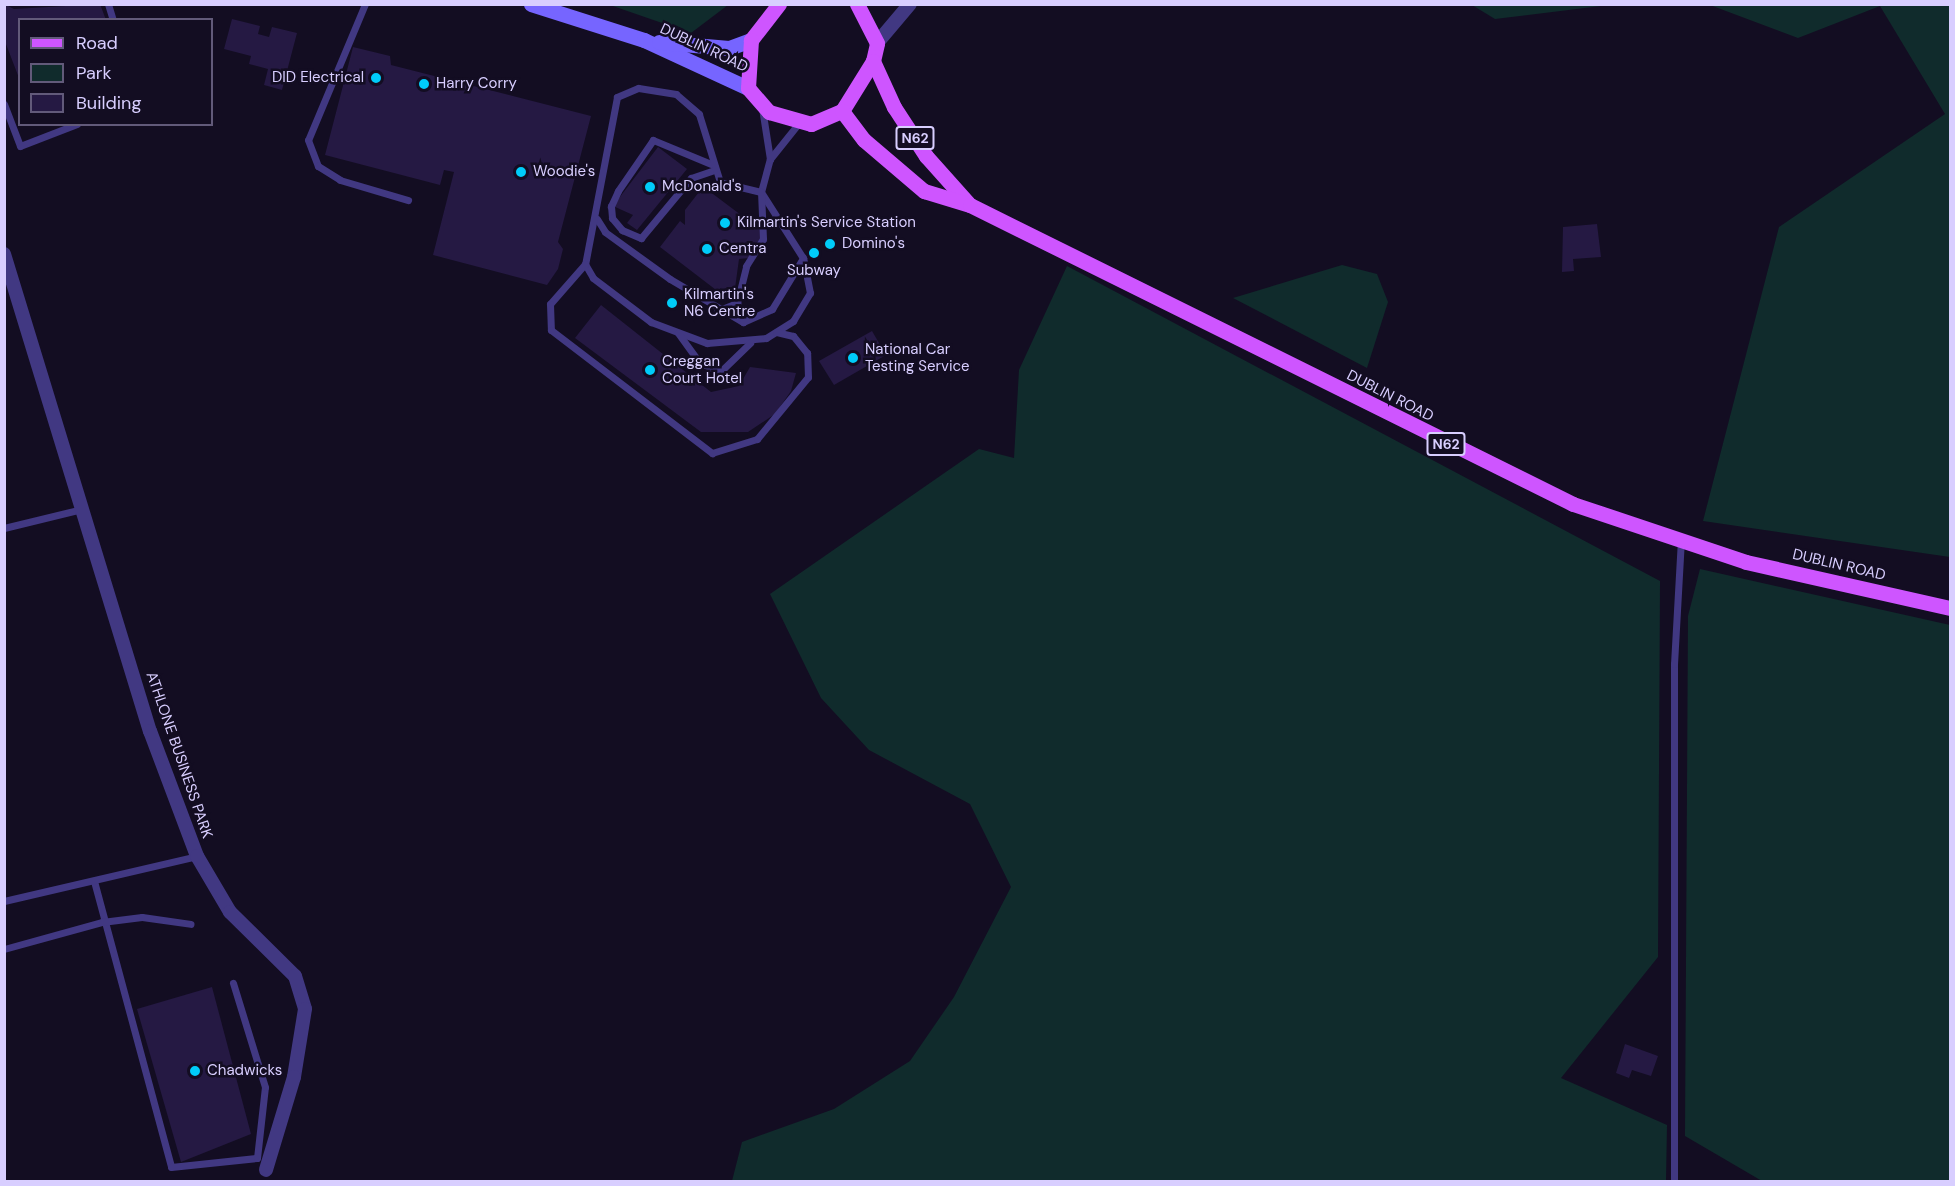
<!DOCTYPE html>
<style>
body{margin:0}
#map{position:relative;width:1955px;height:1186px;overflow:hidden;background:#130d22;font-family:"DM Sans",sans-serif}
div>[style]{position:absolute}
.green>*{inset:0;background:#102b2c}
.building>*{inset:0;background:#251943}
.service>*{height:7px;margin:-3.5px;padding:0 3.5px;transform-origin:3.5px;border-radius:3.5px;background:#413882}
.minor>*{height:14px;margin:-7px;padding:0 7px;transform-origin:7px;border-radius:7px;background:#413882}
.secondary>*{height:15px;margin:-7.5px;padding:0 7.5px;transform-origin:7.5px;border-radius:7.5px;background:#7665ff}
.primary>*{height:15px;margin:-7.5px;padding:0 7.5px;transform-origin:7.5px;border-radius:7.5px;background:#ce55ff}
.dots>*{width:16px;height:16px;translate:-50% -50%;box-sizing:border-box;border:3px solid #130d22;border-radius:50%}
span{translate:-50% -50%;white-space:nowrap;text-align:center;line-height:1.15;-webkit-text-stroke:5px #130d22;paint-order:stroke}
.shield-label span{padding:2px 4px;background:#130d22;border:2px solid;border-radius:4px;-webkit-text-stroke-width:0}
.shield-label{font-size:14px;color:#d8ceff;font-weight:700}
.street-label{font-size:15px;color:#d8ceff}
.poi-label{font-size:15px;color:#d8ceff}
.right{translate:-100% -50%;text-align:right}
.left{translate:0 -50%;text-align:left}
.frame{position:absolute;inset:0;border:6px solid #d8ceff;pointer-events:none}
.legend{position:absolute;left:18px;top:18px;width:195px;height:108px;box-sizing:border-box;background:#130d22;border:2px solid #625a7a;margin:0;padding:8px 10px;list-style:none;font-size:18px;color:#d8ceff}
.legend li{display:flex;align-items:center;gap:12px;height:30px}
.legend b{width:30px;border:2px solid #625a7a}
</style>
<div id="map">
<div class="green">
<i style="clip-path:polygon(610px 5px,728px 5px,691px 33px)"></i>
<i style="clip-path:polygon(1472px 5px,1609px 5px,1495px 19px)"></i>
<i style="clip-path:polygon(1710px 5px,1950px 5px,1950px 557px,1703px 521px,1779px 227px,1945px 114px,1880px 6px,1798px 38px)"></i>
<i style="clip-path:polygon(1342px 265px,1377px 274px,1388px 302px,1367px 368px,1233px 298px)"></i>
<i style="clip-path:polygon(1067px 266px,1660px 581px,1658px 957px,1561px 1078px,1667px 1125px,1666px 1181px,732px 1181px,742px 1142px,834px 1109px,910px 1061px,954px 997px,1011px 887px,970px 804px,869px 750px,821px 698px,770px 594px,979px 449px,1014px 458px,1019px 370px)"></i>
<i style="clip-path:polygon(1700px 569px,1950px 625px,1950px 1181px,1762px 1181px,1685px 1136px,1688px 616px)"></i>
</div>
<div class="building">
<i style="clip-path:polygon(4px 4px,14px 9px,100px 4px,106px 20px,20px 20px,19px 78px,4px 39px)"></i>
<i style="clip-path:polygon(232px 19px,260px 26px,258px 34px,269px 37px,272px 27px,297px 33px,282px 90px,264px 85px,268px 69px,249px 64px,251px 56px,224px 49px)"></i>
<i style="clip-path:polygon(353px 47px,390px 56px,391px 65px,591px 116px,558px 242px,563px 249px,558px 269px,547px 285px,433px 255px,454px 172px,444px 170px,440px 185px,325px 155px)"></i>
<i style="clip-path:polygon(658px 147px,687px 169px,637px 230px,627px 223px,633px 215px,613px 206px)"></i>
<i style="clip-path:polygon(709px 191px,761px 230px,762px 241px,749px 258px,739px 259px,733px 303px,660px 247px,680px 221px,685px 225px,685px 210px,699px 192px)"></i>
<i style="clip-path:polygon(1597px 224px,1601px 257px,1573px 259px,1574px 271px,1562px 272px,1563px 227px)"></i>
<i style="clip-path:polygon(601px 305px,711px 392px,739px 386px,750px 367px,796px 373px,791px 391px,775px 414px,748px 432px,701px 432px,575px 338px)"></i>
<i style="clip-path:polygon(872px 331px,886px 355px,834px 385px,819px 361px)"></i>
<i style="clip-path:polygon(212px 987px,251px 1134px,181px 1162px,137px 1009px)"></i>
<i style="clip-path:polygon(1625px 1044px,1658px 1056px,1651px 1076px,1632px 1070px,1629px 1078px,1616px 1073px)"></i>
</div>
<div class="service">
<i style="left:108px;top:4px;width:17px;rotate:73deg"></i>
<i style="left:365px;top:4px;width:147px;rotate:112.7deg"></i>
<i style="left:308px;top:140px;width:28px;rotate:69deg"></i>
<i style="left:318px;top:166px;width:26px;rotate:32deg"></i>
<i style="left:340px;top:180px;width:71px;rotate:16.4deg"></i>
<i style="left:4px;top:104px;width:45px;rotate:69.1deg"></i>
<i style="left:20px;top:146px;width:61px;rotate:-21.1deg"></i>
<i style="left:762px;top:108px;width:52px;rotate:81.1deg"></i>
<i style="left:711px;top:164px;width:63px;rotate:-157.5deg"></i>
<i style="left:653px;top:140px;width:62px;rotate:124.5deg"></i>
<i style="left:618px;top:191px;width:17px;rotate:115deg"></i>
<i style="left:611px;top:206px;width:12px;rotate:85deg"></i>
<i style="left:612px;top:218px;width:16px;rotate:50deg"></i>
<i style="left:622px;top:230px;width:21px;rotate:23deg"></i>
<i style="left:641px;top:238px;width:78px;rotate:-50.2deg"></i>
<i style="left:691px;top:178px;width:24px;rotate:-19deg"></i>
<i style="left:597px;top:219px;width:15px;rotate:58deg"></i>
<i style="left:605px;top:232px;width:80px;rotate:35.9deg"></i>
<i style="left:670px;top:279px;width:85px;rotate:30.5deg"></i>
<i style="left:743px;top:322px;width:32px;rotate:-24deg"></i>
<i style="left:772px;top:309px;width:60px;rotate:-58.7deg"></i>
<i style="left:585px;top:264px;width:16px;rotate:60deg"></i>
<i style="left:593px;top:278px;width:73px;rotate:37.2deg"></i>
<i style="left:651px;top:322px;width:60px;rotate:20.6deg"></i>
<i style="left:707px;top:343px;width:59px;rotate:-4.8deg"></i>
<i style="left:766px;top:338px;width:32px;rotate:-32deg"></i>
<i style="left:793px;top:321px;width:33px;rotate:-59deg"></i>
<i style="left:810px;top:293px;width:36px;rotate:-101deg"></i>
<i style="left:803px;top:258px;width:78px;rotate:-122.5deg"></i>
<i style="left:761px;top:192px;width:34px;rotate:-75deg"></i>
<i style="left:770px;top:159px;width:45px;rotate:-51.3deg"></i>
<i style="left:717px;top:311px;width:22px;rotate:-22deg"></i>
<i style="left:737px;top:303px;width:38px;rotate:-76deg"></i>
<i style="left:746px;top:266px;width:32px;rotate:-58deg"></i>
<i style="left:763px;top:239px;width:47px;rotate:-92.4deg"></i>
<i style="left:761px;top:192px;width:42px;rotate:-166.3deg"></i>
<i style="left:720px;top:182px;width:71px;rotate:-107.2deg"></i>
<i style="left:699px;top:114px;width:30px;rotate:-139deg"></i>
<i style="left:676px;top:94px;width:38px;rotate:-171deg"></i>
<i style="left:638px;top:88px;width:23px;rotate:157deg"></i>
<i style="left:617px;top:97px;width:170px;rotate:100.8deg"></i>
<i style="left:585px;top:264px;width:53px;rotate:131.2deg"></i>
<i style="left:550px;top:304px;width:26px;rotate:88deg"></i>
<i style="left:551px;top:330px;width:203px;rotate:37.4deg"></i>
<i style="left:712px;top:453px;width:47px;rotate:-17.3deg"></i>
<i style="left:757px;top:439px;width:80px;rotate:-50.6deg"></i>
<i style="left:808px;top:377px;width:24px;rotate:-92deg"></i>
<i style="left:807px;top:353px;width:22px;rotate:-129deg"></i>
<i style="left:793px;top:336px;width:17px;rotate:-167deg"></i>
<i style="left:678px;top:333px;width:36px;rotate:54deg"></i>
<i style="left:699px;top:362px;width:23px;rotate:25deg"></i>
<i style="left:720px;top:372px;width:42px;rotate:-44deg"></i>
<i style="left:4px;top:528px;width:80px;rotate:-13.7deg"></i>
<i style="left:94px;top:881px;width:296px;rotate:74.9deg"></i>
<i style="left:171px;top:1167px;width:86px;rotate:-6deg"></i>
<i style="left:257px;top:1158px;width:71px;rotate:-83.6deg"></i>
<i style="left:265px;top:1087px;width:109px;rotate:-107.1deg"></i>
<i style="left:4px;top:901px;width:198px;rotate:-13.1deg"></i>
<i style="left:4px;top:949px;width:102px;rotate:-15.4deg"></i>
<i style="left:102px;top:922px;width:40px;rotate:-7.1deg"></i>
<i style="left:142px;top:917px;width:49px;rotate:8.1deg"></i>
<i style="left:1674px;top:1182px;width:518px;rotate:-90deg"></i>
<i style="left:1674px;top:664px;width:124px;rotate:-86.8deg"></i>
</div>
<div class="minor">
<i style="left:877px;top:43px;width:51px;rotate:-49.8deg"></i>
<i style="left:4px;top:254px;width:499px;rotate:73deg"></i>
<i style="left:150px;top:731px;width:134px;rotate:69.4deg"></i>
<i style="left:197px;top:856px;width:65px;rotate:59.5deg"></i>
<i style="left:230px;top:912px;width:91px;rotate:44.6deg"></i>
<i style="left:295px;top:976px;width:34px;rotate:73deg"></i>
<i style="left:305px;top:1009px;width:69px;rotate:99.2deg"></i>
<i style="left:294px;top:1077px;width:97px;rotate:106.8deg"></i>
</div>
<div class="secondary">
<i style="left:531px;top:4px;width:119px;rotate:17.7deg"></i>
<i style="left:644px;top:40px;width:115px;rotate:24.8deg"></i>
<i style="left:659px;top:42px;width:70px;rotate:4.9deg"></i>
<i style="left:729px;top:48px;width:23px;rotate:-20deg"></i>
</div>
<div class="primary">
<i style="left:779px;top:4px;width:46px;rotate:127.9deg"></i>
<i style="left:751px;top:40px;width:48px;rotate:93.6deg"></i>
<i style="left:748px;top:88px;width:32px;rotate:49deg"></i>
<i style="left:769px;top:112px;width:44px;rotate:15.9deg"></i>
<i style="left:811px;top:124px;width:34px;rotate:-23deg"></i>
<i style="left:842px;top:111px;width:59px;rotate:-58.2deg"></i>
<i style="left:873px;top:61px;width:18px;rotate:-77deg"></i>
<i style="left:877px;top:43px;width:44px;rotate:-117.1deg"></i>
<i style="left:873px;top:61px;width:51px;rotate:65.5deg"></i>
<i style="left:894px;top:107px;width:59px;rotate:56.9deg"></i>
<i style="left:926px;top:156px;width:63px;rotate:48.2deg"></i>
<i style="left:842px;top:111px;width:36px;rotate:53deg"></i>
<i style="left:864px;top:140px;width:79px;rotate:40.4deg"></i>
<i style="left:924px;top:191px;width:48px;rotate:16.9deg"></i>
<i style="left:970px;top:205px;width:673px;rotate:26.37deg"></i>
<i style="left:1573px;top:504px;width:182px;rotate:18.5deg"></i>
<i style="left:1746px;top:562px;width:209px;rotate:12.7deg"></i>
</div>
<div class="dots">
<i style="left:376px;top:78px;background:#00ccf9"></i>
<i style="left:424px;top:84px;background:#00ccf9"></i>
<i style="left:521px;top:172px;background:#00ccf9"></i>
<i style="left:650px;top:187px;background:#00ccf9"></i>
<i style="left:725px;top:223px;background:#00ccf9"></i>
<i style="left:830px;top:244px;background:#00ccf9"></i>
<i style="left:707px;top:249px;background:#00ccf9"></i>
<i style="left:814px;top:253px;background:#00ccf9"></i>
<i style="left:672px;top:303px;background:#00ccf9"></i>
<i style="left:853px;top:358px;background:#00ccf9"></i>
<i style="left:650px;top:370px;background:#00ccf9"></i>
<i style="left:195px;top:1071px;background:#00ccf9"></i>
</div>
<div class="shield-label">
<span style="left:915px;top:138px">N62</span>
<span style="left:1446px;top:444px">N62</span>
</div>
<div class="street-label">
<span style="left:704px;top:48px;rotate:25deg">DUBLIN ROAD</span>
<span style="left:1390px;top:396px;rotate:27deg">DUBLIN ROAD</span>
<span style="left:1839px;top:565px;rotate:13deg">DUBLIN ROAD</span>
<span style="left:179px;top:755px;rotate:71deg">ATHLONE BUSINESS PARK</span>
</div>
<div class="poi-label">
<span class="right" style="left:364px;top:78px">DID Electrical</span>
<span class="left" style="left:436px;top:84px">Harry Corry</span>
<span class="left" style="left:533px;top:172px">Woodie's</span>
<span class="left" style="left:662px;top:187px">McDonald's</span>
<span class="left" style="left:737px;top:223px">Kilmartin's Service Station</span>
<span class="left" style="left:842px;top:244px">Domino's</span>
<span class="left" style="left:719px;top:249px">Centra</span>
<span style="left:814px;top:271px">Subway</span>
<span class="left" style="left:684px;top:303px">Kilmartin's<br>N6 Centre</span>
<span class="left" style="left:865px;top:358px">National Car<br>Testing Service</span>
<span class="left" style="left:662px;top:370px">Creggan<br>Court Hotel</span>
<span class="left" style="left:207px;top:1071px">Chadwicks</span>
</div>
<div class="frame"></div>
<ul class="legend">
<li><b style="height:8px;background:#ce55ff"></b>Road</li>
<li><b style="height:16px;background:#102b2c"></b>Park</li>
<li><b style="height:16px;background:#251943"></b>Building</li>
</ul>
</div>
